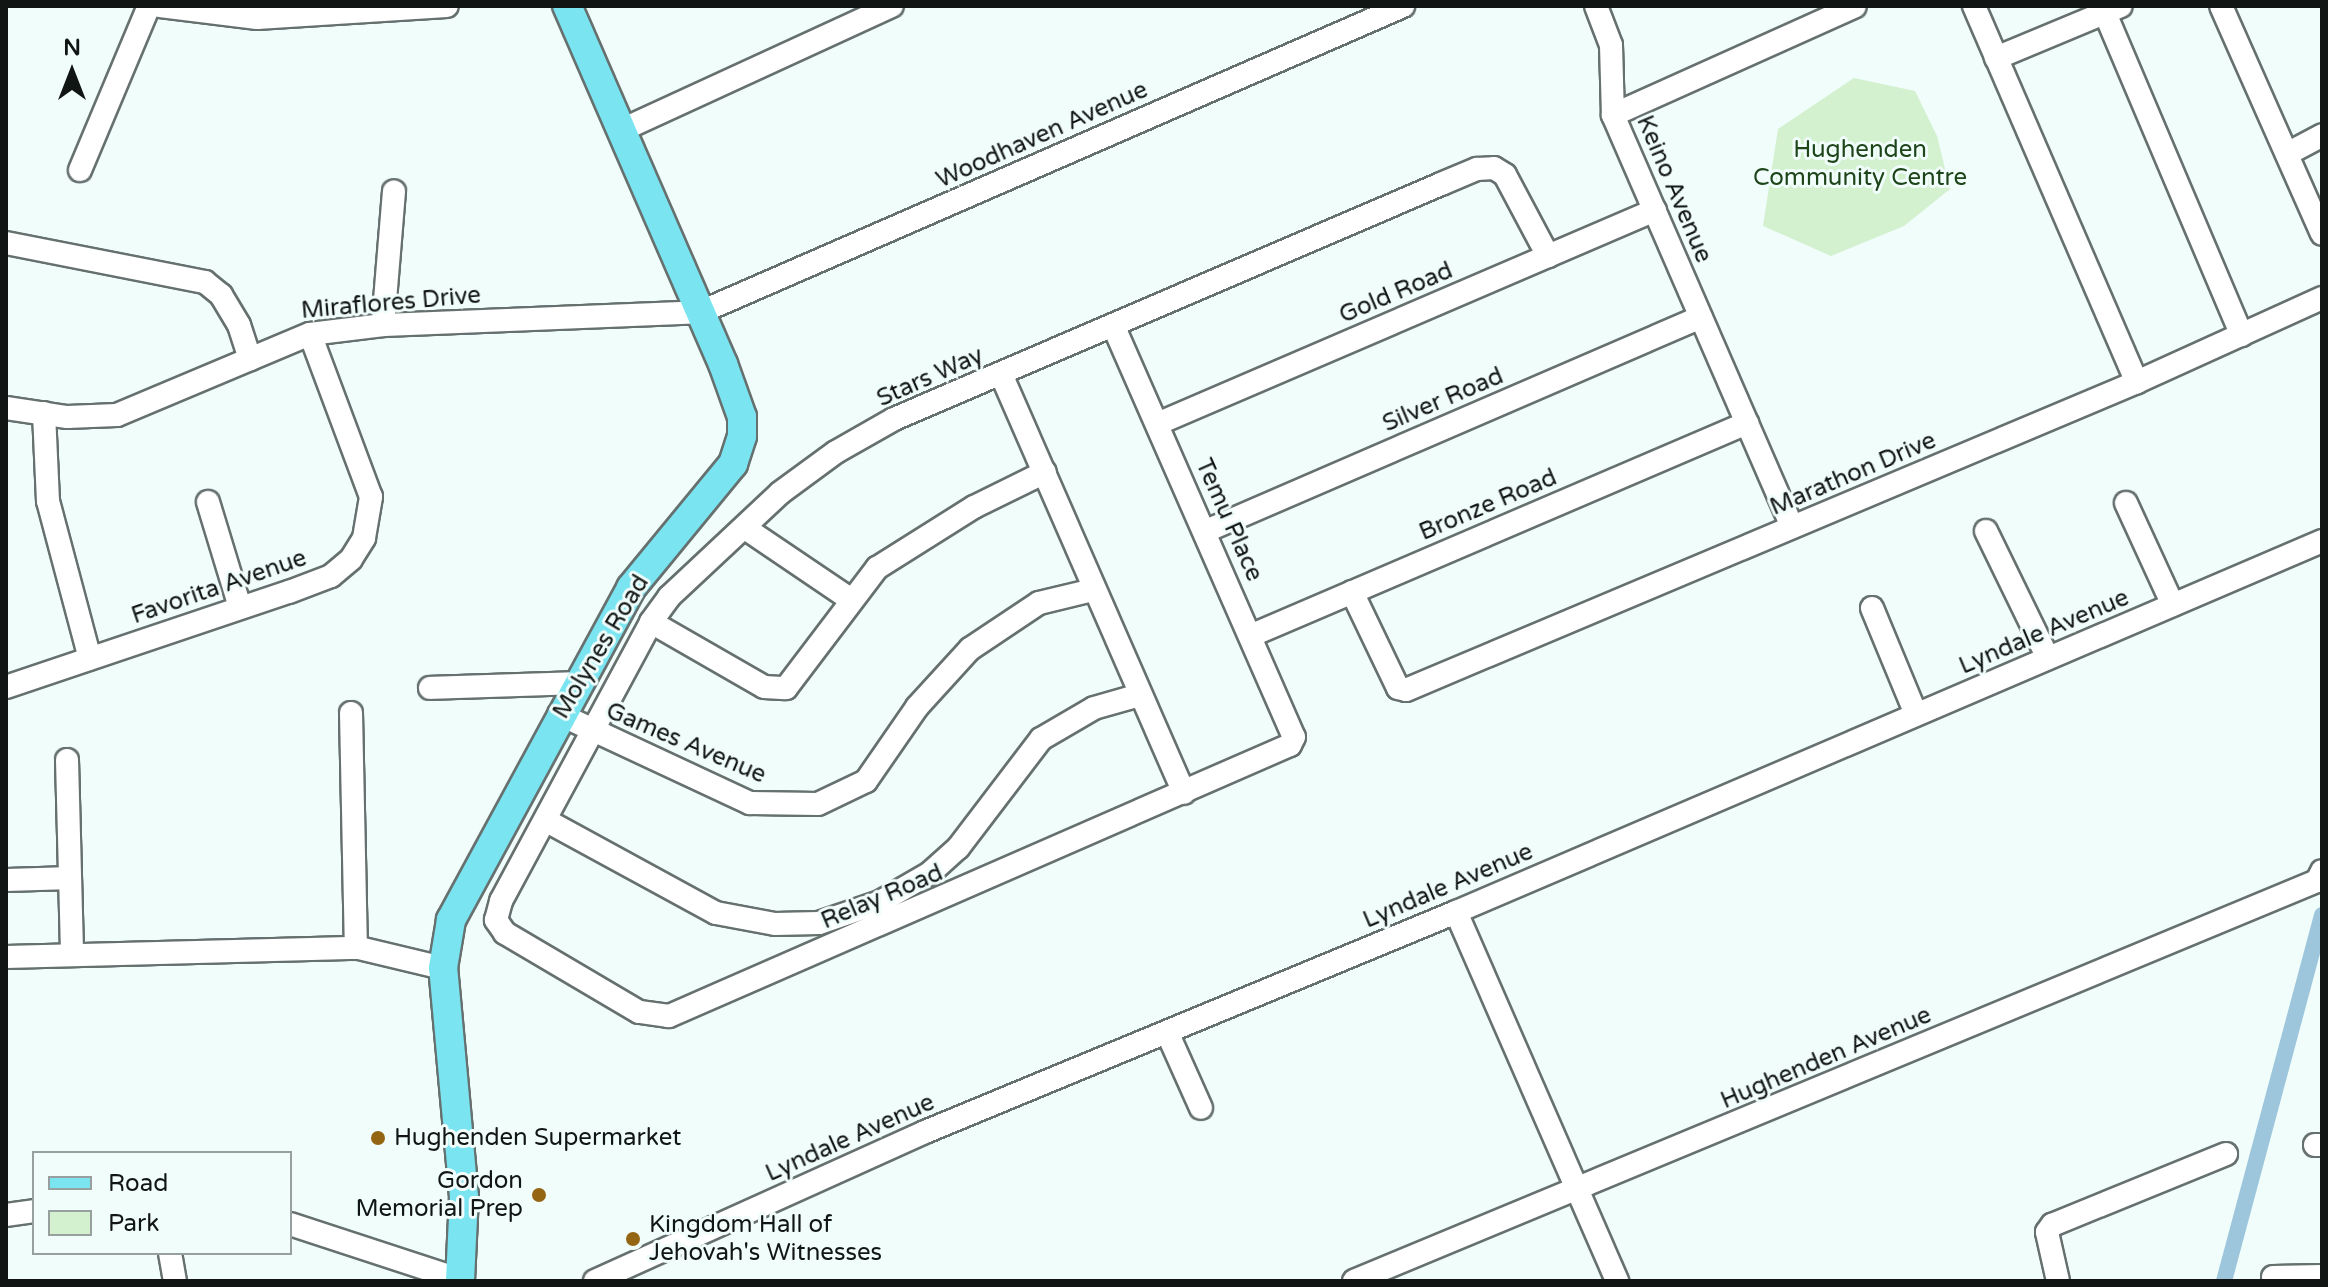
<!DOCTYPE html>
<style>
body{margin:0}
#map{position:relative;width:2328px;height:1287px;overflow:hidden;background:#f0fdfb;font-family:"Varela Round",sans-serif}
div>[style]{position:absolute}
.green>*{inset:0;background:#d3f0cf}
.canal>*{height:16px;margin:-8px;padding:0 8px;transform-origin:8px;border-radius:8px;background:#9dc6dc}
.roads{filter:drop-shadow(2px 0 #66706f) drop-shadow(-2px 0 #66706f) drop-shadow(0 2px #66706f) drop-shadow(0 -2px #66706f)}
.minor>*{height:22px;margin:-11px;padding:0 11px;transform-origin:11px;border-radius:11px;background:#fff}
.major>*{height:28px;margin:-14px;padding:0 14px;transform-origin:14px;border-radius:14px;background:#7ae4f1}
.dots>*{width:22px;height:22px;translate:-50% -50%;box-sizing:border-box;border:4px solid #f0fdfb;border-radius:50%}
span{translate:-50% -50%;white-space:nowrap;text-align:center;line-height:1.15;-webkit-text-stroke:6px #f0fdfb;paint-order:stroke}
.street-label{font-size:24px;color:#111514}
.park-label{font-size:24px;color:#1e451a}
.poi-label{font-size:24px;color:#111514}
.left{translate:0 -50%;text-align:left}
.right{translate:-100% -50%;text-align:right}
.frame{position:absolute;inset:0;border:8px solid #111514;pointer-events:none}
.legend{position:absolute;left:32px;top:1151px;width:260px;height:104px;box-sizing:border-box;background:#f0fdfb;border:2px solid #97a09f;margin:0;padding:10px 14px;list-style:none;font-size:24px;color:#111514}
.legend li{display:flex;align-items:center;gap:16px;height:40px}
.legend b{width:40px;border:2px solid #97a09f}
.north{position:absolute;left:32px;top:32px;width:80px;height:80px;-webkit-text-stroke:6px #f0fdfb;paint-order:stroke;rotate:0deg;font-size:22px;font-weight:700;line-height:32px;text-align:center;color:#111514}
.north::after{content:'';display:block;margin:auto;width:28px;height:36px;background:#111514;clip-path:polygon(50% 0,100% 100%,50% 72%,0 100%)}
</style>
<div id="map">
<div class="green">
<i style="clip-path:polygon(1854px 78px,1915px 91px,1937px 136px,1950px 189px,1904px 226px,1831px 256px,1763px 226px,1778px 129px)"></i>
</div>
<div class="canal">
<i style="left:2224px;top:1281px;width:379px;rotate:-75deg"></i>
</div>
<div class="roads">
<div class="minor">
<i style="left:160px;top:6px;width:98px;rotate:7.1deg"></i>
<i style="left:257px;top:18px;width:190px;rotate:-3.6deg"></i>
<i style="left:1596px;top:6px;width:42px;rotate:69deg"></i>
<i style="left:1611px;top:45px;width:70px;rotate:88.4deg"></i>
<i style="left:1613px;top:115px;width:449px;rotate:66.5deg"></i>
<i style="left:1974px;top:6px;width:410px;rotate:66.6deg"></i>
<i style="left:2221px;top:6px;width:249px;rotate:66.1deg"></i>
<i style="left:2105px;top:13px;width:350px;rotate:67deg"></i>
<i style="left:1996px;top:58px;width:135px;rotate:-22.6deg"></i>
<i style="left:1613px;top:115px;width:265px;rotate:-24.2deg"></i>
<i style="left:622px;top:130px;width:297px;rotate:-24.7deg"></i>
<i style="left:2287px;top:154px;width:40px;rotate:-28deg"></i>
<i style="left:80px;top:170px;width:178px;rotate:-67.2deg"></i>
<i style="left:6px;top:243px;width:203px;rotate:11.1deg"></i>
<i style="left:205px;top:282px;width:21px;rotate:39deg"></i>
<i style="left:221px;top:295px;width:35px;rotate:59deg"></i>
<i style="left:239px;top:325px;width:36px;rotate:72deg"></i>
<i style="left:383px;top:325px;width:134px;rotate:-85.3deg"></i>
<i style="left:1113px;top:325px;width:450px;rotate:66.3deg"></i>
<i style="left:1294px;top:737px;width:9px;rotate:117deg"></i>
<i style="left:1290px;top:745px;width:678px;rotate:156.42deg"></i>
<i style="left:669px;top:1016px;width:30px;rotate:-172deg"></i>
<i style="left:639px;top:1012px;width:156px;rotate:-149.5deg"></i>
<i style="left:505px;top:933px;width:16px;rotate:-125deg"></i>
<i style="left:496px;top:920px;width:20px;rotate:-75deg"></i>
<i style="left:501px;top:901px;width:317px;rotate:-61.7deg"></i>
<i style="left:651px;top:622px;width:31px;rotate:-54deg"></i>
<i style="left:669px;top:597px;width:152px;rotate:-43.1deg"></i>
<i style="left:780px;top:493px;width:69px;rotate:-36.2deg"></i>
<i style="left:836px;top:452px;width:67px;rotate:-29.6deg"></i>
<i style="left:894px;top:419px;width:595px;rotate:-23.25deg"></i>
<i style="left:1441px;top:184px;width:39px;rotate:-23deg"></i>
<i style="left:1477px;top:169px;width:17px;rotate:-3deg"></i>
<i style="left:1494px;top:168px;width:13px;rotate:32deg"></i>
<i style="left:1505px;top:175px;width:92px;rotate:62deg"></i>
<i style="left:1001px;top:374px;width:457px;rotate:66.4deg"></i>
<i style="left:6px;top:408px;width:62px;rotate:8.4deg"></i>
<i style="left:67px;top:417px;width:50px;rotate:-2.3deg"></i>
<i style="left:117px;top:415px;width:209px;rotate:-22.8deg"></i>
<i style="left:310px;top:334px;width:74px;rotate:-7deg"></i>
<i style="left:383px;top:325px;width:318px;rotate:-2.3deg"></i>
<i style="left:701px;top:312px;width:766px;rotate:-23.55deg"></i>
<i style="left:44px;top:413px;width:88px;rotate:87.4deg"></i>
<i style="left:48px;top:501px;width:163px;rotate:75.1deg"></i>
<i style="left:1157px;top:424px;width:542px;rotate:-23.25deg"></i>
<i style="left:208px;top:502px;width:110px;rotate:73.1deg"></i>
<i style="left:2126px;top:503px;width:112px;rotate:65.3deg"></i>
<i style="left:745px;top:528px;width:127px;rotate:34.1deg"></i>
<i style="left:1206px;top:531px;width:539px;rotate:-23.38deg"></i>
<i style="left:1986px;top:531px;width:141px;rotate:64deg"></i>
<i style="left:1352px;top:592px;width:106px;rotate:64.4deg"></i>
<i style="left:1398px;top:688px;width:8px;rotate:14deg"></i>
<i style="left:1406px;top:690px;width:793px;rotate:-22.85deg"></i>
<i style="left:2137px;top:382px;width:203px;rotate:-24.4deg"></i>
<i style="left:1872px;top:608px;width:115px;rotate:67.5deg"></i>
<i style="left:651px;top:622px;width:130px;rotate:29.9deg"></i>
<i style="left:764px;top:687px;width:22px;rotate:3deg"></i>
<i style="left:786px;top:688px;width:151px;rotate:-52.8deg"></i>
<i style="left:877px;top:568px;width:115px;rotate:-32.2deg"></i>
<i style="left:974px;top:507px;width:79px;rotate:-26.2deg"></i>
<i style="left:1250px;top:636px;width:541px;rotate:-23.2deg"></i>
<i style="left:6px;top:687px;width:299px;rotate:-18.6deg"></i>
<i style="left:289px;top:592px;width:45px;rotate:-20.9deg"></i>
<i style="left:331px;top:576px;width:26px;rotate:-40deg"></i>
<i style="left:351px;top:559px;width:25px;rotate:-58deg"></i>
<i style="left:364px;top:538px;width:42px;rotate:-80.3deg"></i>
<i style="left:371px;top:497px;width:174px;rotate:-110.5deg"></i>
<i style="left:430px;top:688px;width:147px;rotate:-1.9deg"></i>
<i style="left:351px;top:713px;width:235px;rotate:88.8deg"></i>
<i style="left:559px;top:714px;width:211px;rotate:25deg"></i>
<i style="left:750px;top:803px;width:68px;rotate:0.8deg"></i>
<i style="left:818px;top:804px;width:53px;rotate:-25.6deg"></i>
<i style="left:866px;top:781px;width:90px;rotate:-55.4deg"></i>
<i style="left:917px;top:707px;width:79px;rotate:-47.6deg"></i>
<i style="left:970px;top:649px;width:83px;rotate:-33.7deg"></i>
<i style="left:1039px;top:603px;width:56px;rotate:-13.5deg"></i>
<i style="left:67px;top:760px;width:195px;rotate:88.5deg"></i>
<i style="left:547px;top:821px;width:192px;rotate:28.6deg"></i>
<i style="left:716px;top:913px;width:60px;rotate:10.6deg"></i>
<i style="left:775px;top:924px;width:44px;rotate:-1.3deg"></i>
<i style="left:819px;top:923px;width:65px;rotate:-19deg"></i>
<i style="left:880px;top:902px;width:58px;rotate:-30.1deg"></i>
<i style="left:930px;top:873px;width:38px;rotate:-42deg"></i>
<i style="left:958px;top:848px;width:137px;rotate:-52.7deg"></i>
<i style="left:1041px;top:739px;width:61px;rotate:-30.3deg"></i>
<i style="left:1094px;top:708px;width:48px;rotate:-15.8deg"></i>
<i style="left:6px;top:880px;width:63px;rotate:-1.8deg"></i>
<i style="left:1456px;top:912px;width:403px;rotate:66.4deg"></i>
<i style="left:6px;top:957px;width:353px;rotate:-1.5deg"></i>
<i style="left:359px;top:948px;width:86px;rotate:13.4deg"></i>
<i style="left:1167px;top:1032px;width:83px;rotate:65.9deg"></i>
<i style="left:2315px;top:1145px;width:7px"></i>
<i style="left:6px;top:1215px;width:28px;rotate:-8deg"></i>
<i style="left:290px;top:1224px;width:180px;rotate:18.1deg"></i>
<i style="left:170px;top:1253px;width:28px;rotate:80deg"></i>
<i style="left:2273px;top:1277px;width:49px;rotate:-1.2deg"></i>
<i style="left:595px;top:1281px;width:362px;rotate:-24.3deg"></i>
<i style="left:925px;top:1132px;width:575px;rotate:-22.5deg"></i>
<i style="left:1456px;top:912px;width:942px;rotate:-23.19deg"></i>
<i style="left:1354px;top:1281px;width:1043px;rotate:-22.56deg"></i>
<i style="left:2317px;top:881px;width:11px;rotate:-63deg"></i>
<i style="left:2058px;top:1281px;width:50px;rotate:-102.7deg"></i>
<i style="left:2047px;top:1232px;width:9px;rotate:-54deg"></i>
<i style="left:2052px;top:1225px;width:188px;rotate:-22.2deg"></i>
</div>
<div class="major">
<i style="left:460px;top:1281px;width:84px;rotate:-87.3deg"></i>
<i style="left:464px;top:1197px;width:230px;rotate:-95.2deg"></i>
<i style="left:443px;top:968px;width:49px;rotate:-80.5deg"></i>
<i style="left:451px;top:920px;width:378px;rotate:-61.5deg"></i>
<i style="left:631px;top:588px;width:161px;rotate:-50.6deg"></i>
<i style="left:733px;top:464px;width:29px;rotate:-72deg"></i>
<i style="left:742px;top:436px;width:19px;rotate:-90deg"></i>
<i style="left:742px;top:417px;width:56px;rotate:-109.7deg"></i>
<i style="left:723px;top:364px;width:391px;rotate:-113.5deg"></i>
</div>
</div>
<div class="dots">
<i style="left:378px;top:1138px;background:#946513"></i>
<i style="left:539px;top:1195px;background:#946513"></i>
<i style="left:633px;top:1239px;background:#946513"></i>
</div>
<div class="street-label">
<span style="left:1042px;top:135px;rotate:-24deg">Woodhaven Avenue</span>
<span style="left:1674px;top:189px;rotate:67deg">Keino Avenue</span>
<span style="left:1396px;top:293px;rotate:-23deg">Gold Road</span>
<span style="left:391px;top:303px;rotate:-5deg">Miraflores Drive</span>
<span style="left:930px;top:377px;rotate:-24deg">Stars Way</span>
<span style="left:1443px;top:400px;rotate:-23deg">Silver Road</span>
<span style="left:1853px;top:474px;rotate:-23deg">Marathon Drive</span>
<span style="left:1488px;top:505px;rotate:-23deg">Bronze Road</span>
<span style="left:1229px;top:520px;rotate:66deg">Temu Place</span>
<span style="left:219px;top:587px;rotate:-19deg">Favorita Avenue</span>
<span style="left:2044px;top:632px;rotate:-23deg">Lyndale Avenue</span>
<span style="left:601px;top:647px;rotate:-59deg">Molynes Road</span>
<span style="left:686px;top:743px;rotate:23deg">Games Avenue</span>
<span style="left:1448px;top:886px;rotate:-23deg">Lyndale Avenue</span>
<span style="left:882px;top:897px;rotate:-23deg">Relay Road</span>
<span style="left:1826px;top:1058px;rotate:-23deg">Hughenden Avenue</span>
<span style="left:850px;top:1138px;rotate:-24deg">Lyndale Avenue</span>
</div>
<div class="park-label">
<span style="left:1860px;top:164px">Hughenden<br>Community Centre</span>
</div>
<div class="poi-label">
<span class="left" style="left:394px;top:1138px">Hughenden Supermarket</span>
<span class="right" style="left:523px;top:1195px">Gordon<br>Memorial Prep</span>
<span class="left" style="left:649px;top:1239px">Kingdom Hall of<br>Jehovah's Witnesses</span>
</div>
<div class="frame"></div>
<ul class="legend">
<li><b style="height:10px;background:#7ae4f1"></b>Road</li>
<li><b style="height:22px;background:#d3f0cf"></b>Park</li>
</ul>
<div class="north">N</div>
</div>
